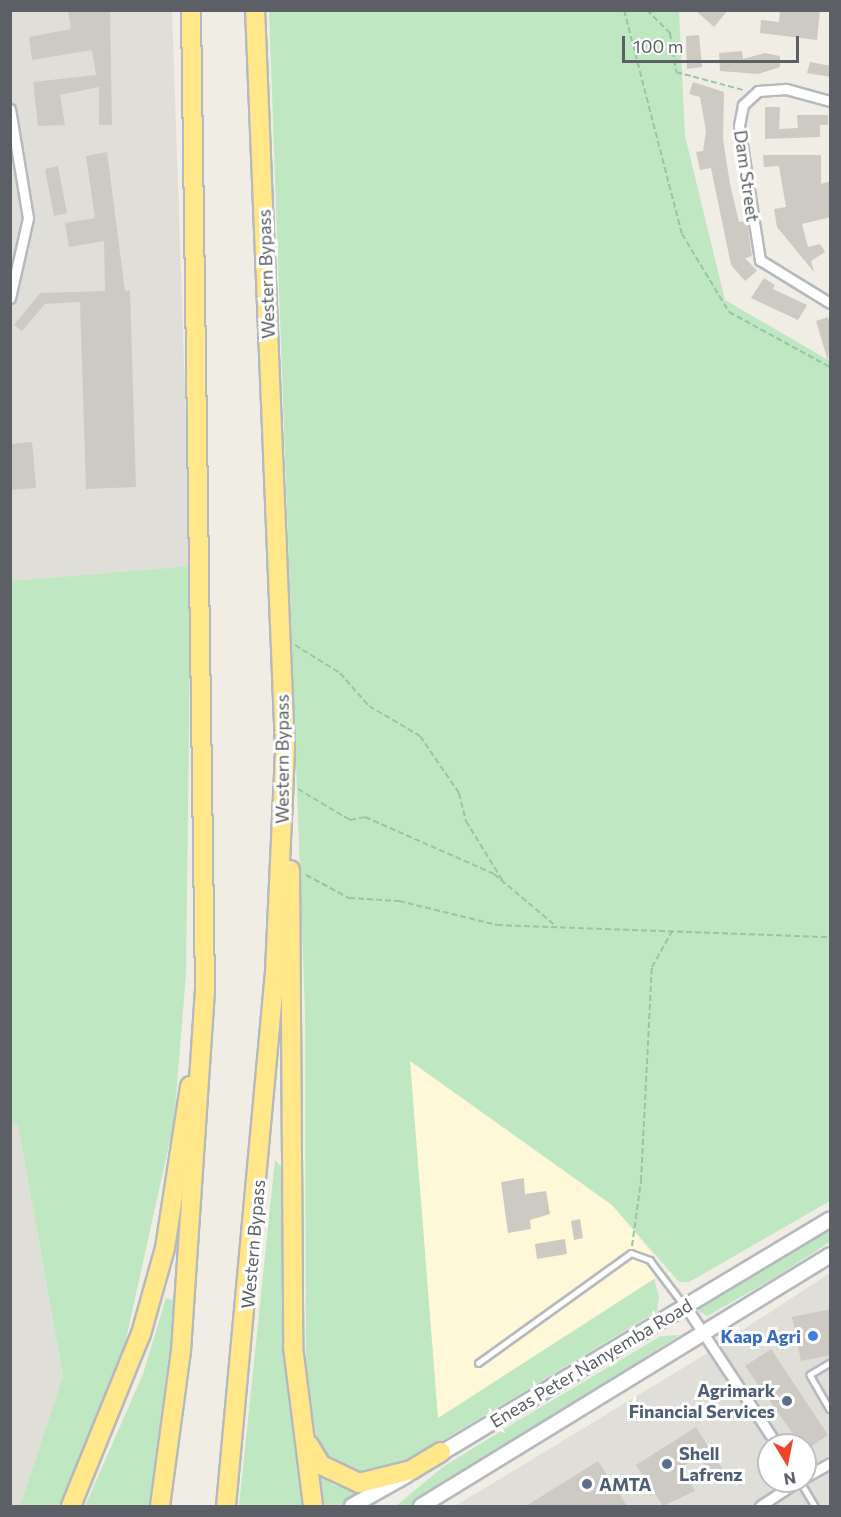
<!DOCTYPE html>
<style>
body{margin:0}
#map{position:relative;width:841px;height:1517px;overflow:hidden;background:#efede4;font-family:Commissioner,sans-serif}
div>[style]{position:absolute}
.commercial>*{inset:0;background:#fff8d8}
.industrial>*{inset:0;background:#e0ded8}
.green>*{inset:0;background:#bfe7c1}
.building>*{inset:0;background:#cccac3}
.path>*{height:2px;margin-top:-1px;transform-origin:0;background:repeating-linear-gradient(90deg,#97c6a7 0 6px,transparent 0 9px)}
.roads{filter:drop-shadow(2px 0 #b6b9be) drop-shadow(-2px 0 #b6b9be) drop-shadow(0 2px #b6b9be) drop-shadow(0 -2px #b6b9be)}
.service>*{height:4.5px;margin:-2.25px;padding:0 2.25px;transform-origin:2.25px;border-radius:2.25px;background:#fff}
.minor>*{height:9px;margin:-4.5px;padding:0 4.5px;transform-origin:4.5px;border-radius:4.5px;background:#fff}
.secondary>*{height:14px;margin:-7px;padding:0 7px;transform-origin:7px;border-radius:7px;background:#fff}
.motorway>*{height:18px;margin:-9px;padding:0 9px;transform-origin:9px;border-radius:9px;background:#ffe78a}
.dots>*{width:16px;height:16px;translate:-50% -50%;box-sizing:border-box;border:3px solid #fff;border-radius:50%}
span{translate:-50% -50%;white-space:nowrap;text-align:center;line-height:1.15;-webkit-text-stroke:6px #fff;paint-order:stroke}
.street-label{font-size:18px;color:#5c5f65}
.shop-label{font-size:18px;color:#366cbe;font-weight:700}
.right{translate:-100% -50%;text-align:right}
.service-label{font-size:18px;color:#4e5e75;font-weight:700}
.left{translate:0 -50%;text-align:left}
.frame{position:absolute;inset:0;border:12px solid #5c5f65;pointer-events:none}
.north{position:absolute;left:757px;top:1433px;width:60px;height:60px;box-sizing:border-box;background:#fff;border:2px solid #bebfc1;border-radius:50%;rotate:170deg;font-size:16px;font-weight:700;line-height:24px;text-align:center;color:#5c5f65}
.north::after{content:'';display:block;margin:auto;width:21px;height:27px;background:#ef432a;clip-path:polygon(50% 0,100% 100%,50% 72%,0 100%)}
.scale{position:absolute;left:622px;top:36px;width:177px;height:27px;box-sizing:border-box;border:3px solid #5c5f65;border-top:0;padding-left:8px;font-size:18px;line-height:21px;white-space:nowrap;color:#5c5f65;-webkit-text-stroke:4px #fff;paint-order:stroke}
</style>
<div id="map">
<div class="commercial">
<i style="clip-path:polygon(409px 1060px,612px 1205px,666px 1271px,438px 1419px)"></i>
</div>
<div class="industrial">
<i style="clip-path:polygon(11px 11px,172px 11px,191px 566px,11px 581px)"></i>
<i style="clip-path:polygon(18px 1123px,63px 1378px,20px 1506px,11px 1506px,10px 1125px)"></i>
<i style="clip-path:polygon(evenodd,830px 1273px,830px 1506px,455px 1506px,706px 1354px,830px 1273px,769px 1445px,805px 1445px,805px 1481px,769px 1481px,769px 1445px)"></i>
</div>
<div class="green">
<i style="clip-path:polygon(269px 11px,679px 11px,685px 136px,725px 300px,830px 361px,830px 1201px,689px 1282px,679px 1282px,612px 1205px,410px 1061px,438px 1418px,654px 1279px,659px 1297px,657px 1311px,425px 1451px,372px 1474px,352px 1473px,325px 1453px,317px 1440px,306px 1375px,305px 1011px)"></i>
<i style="clip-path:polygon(191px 566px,186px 974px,174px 1122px,124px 1348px,59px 1506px,20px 1506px,63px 1377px,18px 1124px,11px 1125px,11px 581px)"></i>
<i style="clip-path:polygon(275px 1160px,283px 1168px,285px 1337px,306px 1506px,239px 1506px)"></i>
<i style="clip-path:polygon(830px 1229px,830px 1242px,774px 1278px,707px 1316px,698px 1311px,700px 1304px)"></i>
<i style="clip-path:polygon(166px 1298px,176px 1301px,149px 1506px,85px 1506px,143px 1374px)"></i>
<i style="clip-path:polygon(680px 1335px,410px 1506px,396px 1506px,443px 1467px,514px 1423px,661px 1336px)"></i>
<i style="clip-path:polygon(318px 1470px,333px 1485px,365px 1492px,340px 1506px,324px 1506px)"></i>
</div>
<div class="building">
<i style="clip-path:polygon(68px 10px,110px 10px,112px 125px,99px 125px,99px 87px,60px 95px,65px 125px,38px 126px,33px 82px,96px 75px,92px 50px,32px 60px,29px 37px,71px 29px)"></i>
<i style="clip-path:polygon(695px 10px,728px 10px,714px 27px)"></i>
<i style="clip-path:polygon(780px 10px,820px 10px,817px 40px,760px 33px,761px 20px,779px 22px)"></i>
<i style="clip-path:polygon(699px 35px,702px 67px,687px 69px,686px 36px)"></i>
<i style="clip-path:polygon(742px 51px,743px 59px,765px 53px,780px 56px,780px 67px,758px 74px,720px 71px,719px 53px)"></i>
<i style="clip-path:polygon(810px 62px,831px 66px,831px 77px,807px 73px)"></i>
<i style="clip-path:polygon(693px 82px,724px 92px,723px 139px,730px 184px,739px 222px,747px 221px,752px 256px,745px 258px,757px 271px,745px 281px,731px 265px,711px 168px,700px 170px,696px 152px,703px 151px,706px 131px,700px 97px,689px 94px)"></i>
<i style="clip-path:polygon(765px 107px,780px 107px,779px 129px,798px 128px,797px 115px,828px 115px,828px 125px,820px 125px,820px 137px,765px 139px)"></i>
<i style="clip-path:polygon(107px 152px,125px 291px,130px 290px,136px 487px,86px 489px,80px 302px,45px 304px,22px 331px,14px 325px,40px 293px,105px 291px,104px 241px,69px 247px,65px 223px,95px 218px,86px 156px)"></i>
<i style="clip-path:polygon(763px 155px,821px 155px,821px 184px,831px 181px,831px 217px,802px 224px,808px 247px,820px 244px,825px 252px,811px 261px,814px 272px,777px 227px,774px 209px,786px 207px,779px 166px,764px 167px)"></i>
<i style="clip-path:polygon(58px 166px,67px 213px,54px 216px,45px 169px)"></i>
<i style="clip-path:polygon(764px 278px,775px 285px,773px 289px,807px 305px,798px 320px,751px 298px)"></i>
<i style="clip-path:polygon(828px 317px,831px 326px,828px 361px,816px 321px)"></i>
<i style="clip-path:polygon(32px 442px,36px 488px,10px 490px,10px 444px)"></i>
<i style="clip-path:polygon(524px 1178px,525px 1194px,546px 1191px,550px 1214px,530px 1220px,531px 1229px,508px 1233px,501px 1182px)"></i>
<i style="clip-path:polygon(580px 1219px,583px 1238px,574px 1240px,571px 1221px)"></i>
<i style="clip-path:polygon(565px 1239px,567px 1254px,537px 1259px,535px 1244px)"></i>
<i style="clip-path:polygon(831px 1309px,831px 1355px,801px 1361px,792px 1317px)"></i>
<i style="clip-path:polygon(771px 1349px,828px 1435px,805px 1451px,745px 1366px)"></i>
<i style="clip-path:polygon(696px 1427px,723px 1470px,712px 1477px,699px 1456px,680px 1468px,695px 1491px,663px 1506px,636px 1465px)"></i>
<i style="clip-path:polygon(598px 1461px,627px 1506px,526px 1506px)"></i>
</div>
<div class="path">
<i style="left:624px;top:10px;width:231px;rotate:75.5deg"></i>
<i style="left:682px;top:234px;width:91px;rotate:58.9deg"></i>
<i style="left:729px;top:312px;width:115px;rotate:28.6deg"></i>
<i style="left:647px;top:10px;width:33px;rotate:45deg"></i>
<i style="left:670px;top:33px;width:39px;rotate:81deg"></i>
<i style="left:676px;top:72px;width:69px;rotate:15deg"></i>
<i style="left:295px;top:645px;width:53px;rotate:31.9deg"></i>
<i style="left:340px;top:673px;width:44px;rotate:48.7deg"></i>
<i style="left:369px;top:706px;width:59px;rotate:30.5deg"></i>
<i style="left:420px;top:736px;width:69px;rotate:55.6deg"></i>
<i style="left:459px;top:793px;width:29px;rotate:76deg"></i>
<i style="left:466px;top:821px;width:73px;rotate:58.5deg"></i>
<i style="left:298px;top:789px;width:61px;rotate:30.8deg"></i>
<i style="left:350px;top:820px;width:15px;rotate:-11deg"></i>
<i style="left:365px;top:817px;width:141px;rotate:23.8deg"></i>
<i style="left:494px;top:874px;width:82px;rotate:40.1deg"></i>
<i style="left:306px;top:875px;width:49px;rotate:28.1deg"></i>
<i style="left:349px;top:898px;width:50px;rotate:3.4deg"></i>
<i style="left:399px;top:901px;width:101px;rotate:13.8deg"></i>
<i style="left:497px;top:925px;width:333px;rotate:2.1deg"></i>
<i style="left:632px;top:1246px;width:66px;rotate:-82.1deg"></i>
<i style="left:641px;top:1181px;width:214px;rotate:-87.1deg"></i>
<i style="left:652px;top:967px;width:41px;rotate:-60.9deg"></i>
</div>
<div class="roads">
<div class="service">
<i style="left:478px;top:1363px;width:188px;rotate:-35.7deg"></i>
<i style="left:631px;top:1253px;width:20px;rotate:20deg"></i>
<i style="left:650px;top:1260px;width:56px;rotate:52.9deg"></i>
<i style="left:830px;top:1363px;width:23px;rotate:149deg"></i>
<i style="left:810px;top:1375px;width:39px;rotate:60deg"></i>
<i style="left:800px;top:1481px;width:29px;rotate:59deg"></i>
</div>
<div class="minor">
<i style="left:830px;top:101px;width:46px;rotate:-164.7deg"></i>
<i style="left:786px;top:89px;width:28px;rotate:176deg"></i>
<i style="left:758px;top:91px;width:21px;rotate:137deg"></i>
<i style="left:743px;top:105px;width:21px;rotate:101deg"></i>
<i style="left:739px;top:126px;width:136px;rotate:81.1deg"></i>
<i style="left:760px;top:260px;width:82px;rotate:31.6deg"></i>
<i style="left:10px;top:109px;width:110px;rotate:80.6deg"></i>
<i style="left:28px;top:218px;width:82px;rotate:102.7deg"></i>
<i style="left:686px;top:1307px;width:165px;rotate:56.6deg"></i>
<i style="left:805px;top:1477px;width:29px;rotate:-29deg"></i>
<i style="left:760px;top:1506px;width:45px;rotate:-33.3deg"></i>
</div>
<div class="secondary">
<i style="left:433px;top:1458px;width:463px;rotate:-31deg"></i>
<i style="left:352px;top:1506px;width:63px;rotate:-29.4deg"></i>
<i style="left:421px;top:1506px;width:480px;rotate:-31.5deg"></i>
</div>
<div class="motorway">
<i style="left:290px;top:870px;width:477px;rotate:89.6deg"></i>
<i style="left:293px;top:1347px;width:160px;rotate:82.8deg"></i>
<i style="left:309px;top:1445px;width:23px;rotate:59deg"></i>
<i style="left:321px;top:1465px;width:42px;rotate:25.3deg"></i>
<i style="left:359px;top:1483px;width:54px;rotate:-14deg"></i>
<i style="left:411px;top:1470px;width:35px;rotate:-31deg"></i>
<i style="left:71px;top:1506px;width:186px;rotate:-67.9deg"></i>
<i style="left:141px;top:1334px;width:89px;rotate:-74.4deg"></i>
<i style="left:165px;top:1248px;width:164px;rotate:-81.2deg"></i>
<i style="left:160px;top:1506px;width:156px;rotate:-82.3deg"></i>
<i style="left:181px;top:1351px;width:362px;rotate:-86.2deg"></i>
<i style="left:205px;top:990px;width:980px;rotate:-90.82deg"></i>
<i style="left:226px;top:1506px;width:536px;rotate:-84.76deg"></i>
<i style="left:275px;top:972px;width:223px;rotate:-87.4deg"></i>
<i style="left:285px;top:749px;width:740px;rotate:-92.32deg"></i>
</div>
</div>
<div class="dots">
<i style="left:813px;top:1336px;background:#3f7fe0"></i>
<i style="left:787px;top:1401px;background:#5c6f8a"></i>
<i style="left:667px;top:1464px;background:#5c6f8a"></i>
<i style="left:587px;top:1484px;background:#5c6f8a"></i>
</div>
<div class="street-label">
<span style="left:747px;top:176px;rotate:82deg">Dam Street</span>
<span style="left:266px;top:274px;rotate:-92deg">Western Bypass</span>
<span style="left:282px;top:759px;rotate:-90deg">Western Bypass</span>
<span style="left:253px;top:1244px;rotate:-85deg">Western Bypass</span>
<span style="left:591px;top:1363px;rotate:-31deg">Eneas Peter Nanyemba Road</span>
</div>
<div class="shop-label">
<span class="right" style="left:801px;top:1336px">Kaap Agri</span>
</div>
<div class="service-label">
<span class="right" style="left:775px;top:1401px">Agrimark<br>Financial Services</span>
<span class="left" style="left:679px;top:1464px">Shell<br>Lafrenz</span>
<span class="left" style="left:599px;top:1484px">AMTA</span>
</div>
<div class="frame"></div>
<div class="north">N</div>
<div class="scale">100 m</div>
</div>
